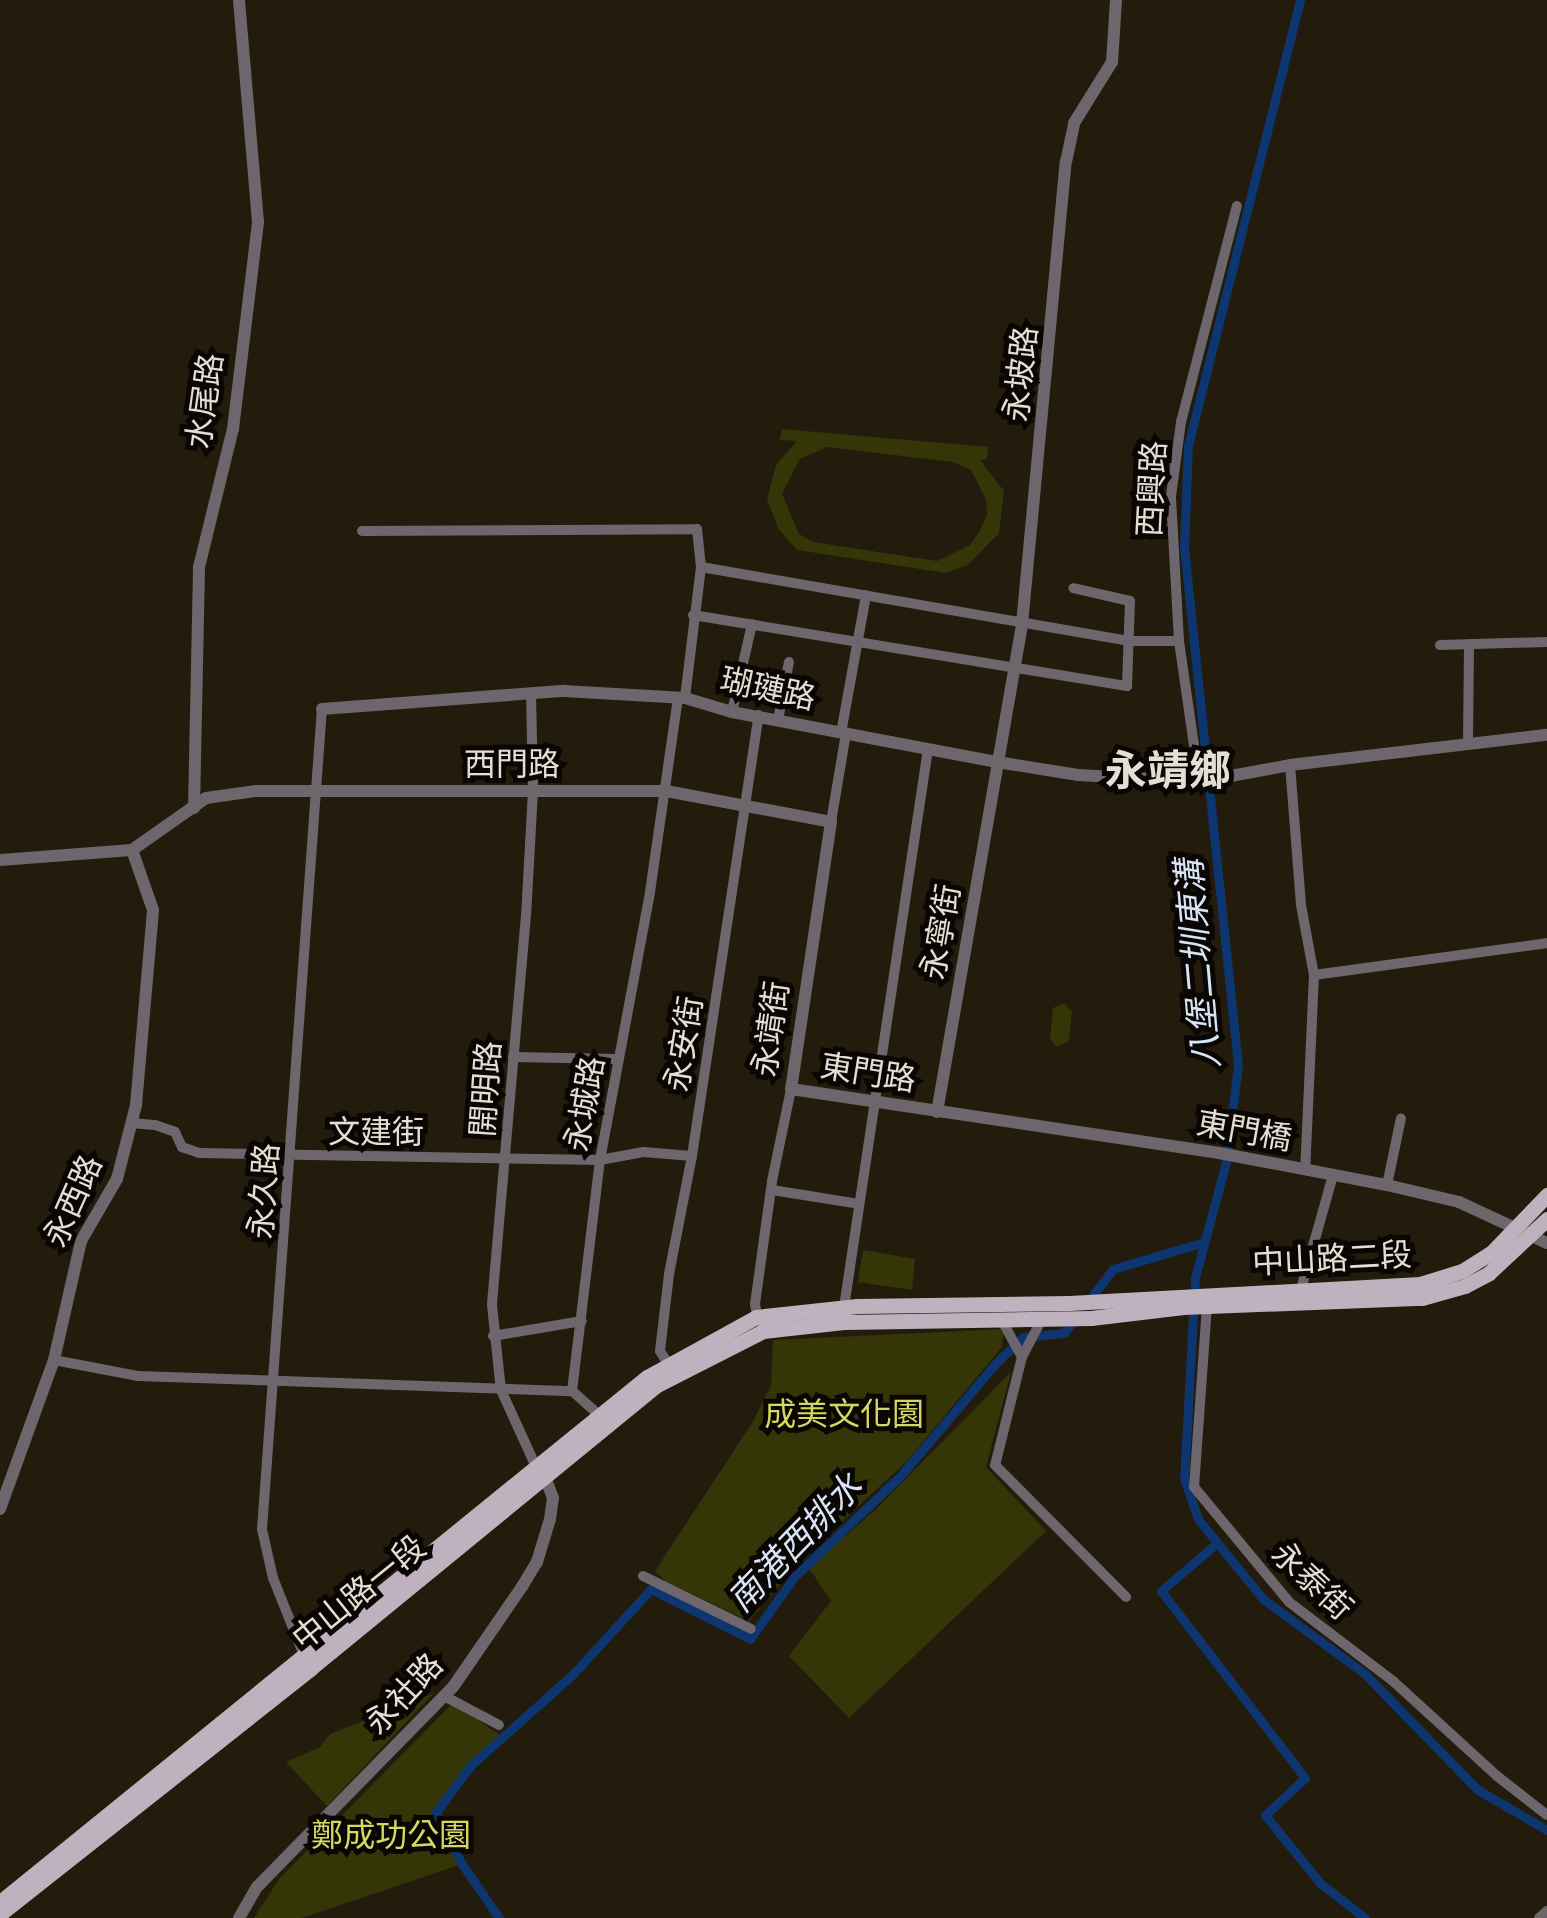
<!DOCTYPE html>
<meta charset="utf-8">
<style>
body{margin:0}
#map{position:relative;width:1547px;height:1918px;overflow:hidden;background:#231b0c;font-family:Arial,"Noto Sans TC",sans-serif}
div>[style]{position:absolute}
.green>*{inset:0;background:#353607}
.canal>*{height:9px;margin:-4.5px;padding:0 4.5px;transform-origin:4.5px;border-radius:4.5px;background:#0d3570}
.minor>*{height:10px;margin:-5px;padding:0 5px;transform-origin:5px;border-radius:5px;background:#6d666c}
.tertiary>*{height:12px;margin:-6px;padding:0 6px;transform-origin:6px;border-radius:6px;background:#6d666c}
.primary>*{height:15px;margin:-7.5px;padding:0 7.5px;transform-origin:7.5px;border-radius:7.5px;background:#bfb1be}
span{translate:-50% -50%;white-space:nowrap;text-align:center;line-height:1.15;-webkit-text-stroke:10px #090603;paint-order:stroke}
.street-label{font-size:32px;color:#e4dfd5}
.park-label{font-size:32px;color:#d4d761}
.water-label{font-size:35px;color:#d8e4f6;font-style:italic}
.district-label{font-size:42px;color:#e4dfd5;font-weight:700}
</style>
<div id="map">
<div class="green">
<i style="clip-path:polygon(evenodd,782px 429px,988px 447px,987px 459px,980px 460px,1004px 491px,999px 533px,968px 565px,946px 573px,797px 550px,778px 528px,767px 499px,776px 465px,797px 441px,780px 440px,782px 429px,827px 447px,953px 462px,971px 470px,986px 499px,987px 515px,979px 532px,970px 545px,937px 561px,813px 542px,799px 534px,782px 494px,800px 459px,827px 447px)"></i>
<i style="clip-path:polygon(1064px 1003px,1072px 1012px,1069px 1041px,1057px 1047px,1050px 1039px,1053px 1008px)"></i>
<i style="clip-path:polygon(863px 1250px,915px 1259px,912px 1290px,858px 1282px)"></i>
<i style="clip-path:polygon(1004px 1329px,1002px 1347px,908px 1460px,803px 1558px,749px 1621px,665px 1581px,655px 1571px,752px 1423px,771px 1386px,773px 1340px)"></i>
<i style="clip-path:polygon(1011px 1372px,986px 1467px,1046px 1531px,849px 1718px,789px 1656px,831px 1601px,809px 1568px,875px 1510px)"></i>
<i style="clip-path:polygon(434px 1693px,327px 1806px,286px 1762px,320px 1747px,330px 1734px)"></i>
<i style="clip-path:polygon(453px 1703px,503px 1737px,471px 1765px,436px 1812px,459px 1865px,302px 1918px,254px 1918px,279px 1879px)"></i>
</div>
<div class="canal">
<i style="left:1300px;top:0;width:459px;rotate:104.1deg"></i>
<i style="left:1188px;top:445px;width:102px;rotate:92.2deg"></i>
<i style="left:1184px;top:547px;width:521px;rotate:84.05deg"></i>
<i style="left:1238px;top:1065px;width:98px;rotate:97.1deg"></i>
<i style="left:1226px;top:1162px;width:120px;rotate:105deg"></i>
<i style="left:1195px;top:1278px;width:200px;rotate:93.1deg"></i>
<i style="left:1184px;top:1478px;width:43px;rotate:71.1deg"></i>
<i style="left:1198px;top:1519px;width:103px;rotate:50.9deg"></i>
<i style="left:1263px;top:1599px;width:127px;rotate:36.3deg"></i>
<i style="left:1365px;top:1674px;width:162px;rotate:45.8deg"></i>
<i style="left:1478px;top:1790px;width:80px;rotate:30.1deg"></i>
<i style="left:1087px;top:1303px;width:43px;rotate:-52.6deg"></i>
<i style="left:1113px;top:1269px;width:92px;rotate:-16.5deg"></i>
<i style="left:1217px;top:1543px;width:74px;rotate:139.4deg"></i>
<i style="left:1161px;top:1591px;width:236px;rotate:52.4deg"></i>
<i style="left:1305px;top:1778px;width:54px;rotate:137.2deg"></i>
<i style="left:1265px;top:1815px;width:87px;rotate:51deg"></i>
<i style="left:1320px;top:1883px;width:57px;rotate:37.9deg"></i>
<i style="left:499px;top:1918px;width:65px;rotate:-124.4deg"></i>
<i style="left:462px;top:1864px;width:58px;rotate:-116.6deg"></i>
<i style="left:436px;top:1812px;width:59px;rotate:-53.3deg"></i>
<i style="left:471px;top:1765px;width:137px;rotate:-41.7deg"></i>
<i style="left:573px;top:1674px;width:115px;rotate:-47.5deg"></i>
<i style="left:651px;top:1589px;width:111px;rotate:26.8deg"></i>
<i style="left:750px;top:1639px;width:76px;rotate:-54.6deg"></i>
<i style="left:794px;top:1577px;width:148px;rotate:-43.6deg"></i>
<i style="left:901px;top:1475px;width:145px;rotate:-49.7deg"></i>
<i style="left:995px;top:1364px;width:39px;rotate:-44deg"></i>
<i style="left:1023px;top:1337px;width:41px;rotate:-5.6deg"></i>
<i style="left:1064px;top:1333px;width:18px;rotate:-52deg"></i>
</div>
<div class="minor">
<i style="left:362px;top:531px;width:335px;rotate:-0.3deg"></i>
<i style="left:697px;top:529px;width:38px;rotate:84deg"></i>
<i style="left:701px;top:567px;width:132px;rotate:97deg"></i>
<i style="left:701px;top:567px;width:434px;rotate:9.8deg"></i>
<i style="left:1129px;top:641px;width:50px"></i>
<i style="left:693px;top:615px;width:440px;rotate:9.3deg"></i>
<i style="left:1127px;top:686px;width:85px;rotate:-88deg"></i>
<i style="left:1130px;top:601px;width:58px;rotate:-167.2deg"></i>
<i style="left:1440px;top:645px;width:107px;rotate:-1.6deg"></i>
<i style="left:531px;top:693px;width:98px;rotate:88.8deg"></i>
<i style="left:533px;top:791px;width:124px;rotate:93.2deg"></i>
<i style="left:526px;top:915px;width:391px;rotate:95deg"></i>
<i style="left:492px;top:1305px;width:85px;rotate:84deg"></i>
<i style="left:501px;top:1390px;width:87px;rotate:65.5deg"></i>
<i style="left:732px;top:712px;width:90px;rotate:-77.2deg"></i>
<i style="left:778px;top:720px;width:59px;rotate:-79.3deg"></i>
<i style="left:841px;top:733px;width:140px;rotate:-79.7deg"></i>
<i style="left:1468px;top:742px;width:98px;rotate:-89.4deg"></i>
<i style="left:1290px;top:765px;width:140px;rotate:85.5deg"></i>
<i style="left:1301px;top:905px;width:71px;rotate:79.5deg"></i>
<i style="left:1314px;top:975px;width:195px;rotate:92.6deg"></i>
<i style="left:1199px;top:780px;width:140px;rotate:-98.2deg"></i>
<i style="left:1179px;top:641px;width:145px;rotate:-93.2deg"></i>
<i style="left:1171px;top:496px;width:75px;rotate:-82.3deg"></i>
<i style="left:1181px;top:422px;width:223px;rotate:-75.5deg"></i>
<i style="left:831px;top:822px;width:90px;rotate:-80.4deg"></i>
<i style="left:1314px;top:975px;width:235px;rotate:-7.8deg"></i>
<i style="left:513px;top:1057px;width:105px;rotate:1.1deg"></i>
<i style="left:131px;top:1123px;width:24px;rotate:5deg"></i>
<i style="left:155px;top:1125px;width:21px;rotate:19deg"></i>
<i style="left:175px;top:1132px;width:17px;rotate:65deg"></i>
<i style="left:182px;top:1147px;width:18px;rotate:19deg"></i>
<i style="left:199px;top:1153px;width:401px;rotate:1deg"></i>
<i style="left:600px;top:1160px;width:44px;rotate:-10.5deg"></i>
<i style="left:643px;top:1152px;width:49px;rotate:4.7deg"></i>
<i style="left:1387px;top:1185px;width:68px;rotate:-78.2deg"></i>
<i style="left:772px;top:1190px;width:88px;rotate:9.1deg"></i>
<i style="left:1301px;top:1289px;width:118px;rotate:-74.3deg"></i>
<i style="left:1207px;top:1306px;width:181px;rotate:94.1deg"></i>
<i style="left:1194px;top:1487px;width:149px;rotate:50.4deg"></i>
<i style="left:1289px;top:1602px;width:131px;rotate:37.2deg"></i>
<i style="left:1393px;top:1681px;width:141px;rotate:42.4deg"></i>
<i style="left:1497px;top:1776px;width:63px;rotate:38deg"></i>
<i style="left:844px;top:1307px;width:564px;rotate:-81.44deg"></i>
<i style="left:1001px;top:1319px;width:43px;rotate:61.1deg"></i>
<i style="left:1042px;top:1319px;width:43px;rotate:117.8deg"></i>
<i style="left:1022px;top:1357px;width:111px;rotate:104deg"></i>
<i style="left:995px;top:1465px;width:186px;rotate:45.2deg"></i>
<i style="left:758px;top:1321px;width:17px;rotate:-100deg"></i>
<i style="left:755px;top:1304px;width:124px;rotate:-82.1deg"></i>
<i style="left:772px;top:1181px;width:94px;rotate:-78.3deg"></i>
<i style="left:493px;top:1336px;width:90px;rotate:-9.6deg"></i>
<i style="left:54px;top:1360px;width:86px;rotate:10.8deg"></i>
<i style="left:138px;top:1376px;width:434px;rotate:2deg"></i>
<i style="left:671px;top:1368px;width:20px;rotate:-123deg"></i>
<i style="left:660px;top:1351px;width:78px;rotate:-83.3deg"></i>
<i style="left:669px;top:1274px;width:120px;rotate:-79deg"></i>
<i style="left:692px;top:1156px;width:446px;rotate:-81.4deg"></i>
<i style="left:599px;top:1415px;width:36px;rotate:-138deg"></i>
<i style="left:572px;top:1391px;width:233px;rotate:-83.1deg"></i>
<i style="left:600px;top:1160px;width:273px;rotate:-79.4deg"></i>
<i style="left:650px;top:892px;width:196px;rotate:-81.8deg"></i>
<i style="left:643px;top:1576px;width:120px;rotate:26.1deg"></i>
<i style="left:305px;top:1658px;width:86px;rotate:-111.8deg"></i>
<i style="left:273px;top:1578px;width:50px;rotate:-102.7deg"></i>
<i style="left:262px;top:1529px;width:822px;rotate:-85.82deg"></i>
<i style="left:444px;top:1696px;width:62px;rotate:27.8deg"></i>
<i style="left:1539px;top:1918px;width:11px;rotate:-41deg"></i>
</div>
<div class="tertiary">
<i style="left:322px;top:709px;width:243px;rotate:-4.3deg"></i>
<i style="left:564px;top:691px;width:121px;rotate:3.3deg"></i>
<i style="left:685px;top:698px;width:49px;rotate:16.6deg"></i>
<i style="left:732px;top:712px;width:270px;rotate:10.7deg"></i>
<i style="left:997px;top:762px;width:82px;rotate:9.1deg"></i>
<i style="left:1078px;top:775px;width:73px;rotate:3.1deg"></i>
<i style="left:1151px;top:779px;width:69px;rotate:-0.8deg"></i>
<i style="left:1220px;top:778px;width:71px;rotate:-10.5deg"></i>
<i style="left:1290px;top:765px;width:259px;rotate:-6.7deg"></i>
<i style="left:194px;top:808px;width:241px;rotate:-88.8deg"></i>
<i style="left:199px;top:567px;width:142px;rotate:-76.2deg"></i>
<i style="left:233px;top:429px;width:209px;rotate:-83.1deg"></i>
<i style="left:258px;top:222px;width:223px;rotate:-94.9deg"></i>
<i style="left:0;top:860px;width:132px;rotate:-4.3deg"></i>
<i style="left:132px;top:850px;width:90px;rotate:-35.1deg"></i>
<i style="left:206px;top:798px;width:49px;rotate:-8.1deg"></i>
<i style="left:255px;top:791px;width:411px"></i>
<i style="left:666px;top:791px;width:168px;rotate:10.6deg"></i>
<i style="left:831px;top:822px;width:270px;rotate:98.5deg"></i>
<i style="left:791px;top:1089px;width:433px;rotate:8.5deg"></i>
<i style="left:1219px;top:1153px;width:171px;rotate:10.8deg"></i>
<i style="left:1387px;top:1185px;width:74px;rotate:13.3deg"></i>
<i style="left:1459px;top:1202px;width:97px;rotate:25deg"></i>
<i style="left:937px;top:1112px;width:495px;rotate:-80.1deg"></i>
<i style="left:1022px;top:624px;width:464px;rotate:-84.6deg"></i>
<i style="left:1066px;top:162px;width:40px;rotate:-78deg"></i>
<i style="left:1074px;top:123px;width:72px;rotate:-58.1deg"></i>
<i style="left:1112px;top:62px;width:62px;rotate:-86.3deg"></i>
<i style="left:0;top:1509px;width:158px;rotate:-70.1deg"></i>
<i style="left:54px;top:1360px;width:122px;rotate:-77.2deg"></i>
<i style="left:81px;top:1241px;width:72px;rotate:-59.9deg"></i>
<i style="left:117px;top:1179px;width:76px;rotate:-75.6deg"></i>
<i style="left:136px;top:1105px;width:196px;rotate:-85deg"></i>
<i style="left:153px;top:910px;width:64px;rotate:-109.3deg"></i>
<i style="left:239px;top:1918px;width:36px;rotate:-60deg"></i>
<i style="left:257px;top:1887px;width:280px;rotate:-45.6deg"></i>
<i style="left:453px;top:1687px;width:124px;rotate:-55.5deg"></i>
<i style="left:523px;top:1585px;width:27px;rotate:-59deg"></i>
<i style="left:537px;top:1562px;width:45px;rotate:-73.2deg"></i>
<i style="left:550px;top:1519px;width:21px;rotate:-82deg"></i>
<i style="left:553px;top:1498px;width:22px;rotate:-111deg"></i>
</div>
<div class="primary">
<i style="left:0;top:1902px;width:833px;rotate:-39.06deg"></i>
<i style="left:647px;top:1377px;width:124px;rotate:-28.8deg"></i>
<i style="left:756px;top:1317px;width:102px;rotate:-6.2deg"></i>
<i style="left:857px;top:1306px;width:212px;rotate:-0.8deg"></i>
<i style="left:1069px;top:1303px;width:352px;rotate:-3.1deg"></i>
<i style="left:1420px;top:1284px;width:44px;rotate:-17.2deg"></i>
<i style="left:1462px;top:1271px;width:34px;rotate:-32deg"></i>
<i style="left:1491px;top:1253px;width:81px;rotate:-46deg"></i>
<i style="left:0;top:1914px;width:397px;rotate:-38.3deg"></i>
<i style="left:311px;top:1668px;width:445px;rotate:-39.3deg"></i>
<i style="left:655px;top:1386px;width:121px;rotate:-27deg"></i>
<i style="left:763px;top:1331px;width:81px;rotate:-6.3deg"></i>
<i style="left:844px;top:1322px;width:247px;rotate:-0.9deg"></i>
<i style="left:1091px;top:1318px;width:93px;rotate:-6.8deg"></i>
<i style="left:1183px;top:1307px;width:239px;rotate:-2.2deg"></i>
<i style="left:1422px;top:1298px;width:45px;rotate:-15.6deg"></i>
<i style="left:1465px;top:1286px;width:27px;rotate:-28deg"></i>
<i style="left:1489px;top:1273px;width:79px;rotate:-43deg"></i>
</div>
<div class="street-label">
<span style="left:1021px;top:374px;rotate:-84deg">永坡路</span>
<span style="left:205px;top:401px;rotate:-82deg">水尾路</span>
<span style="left:1152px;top:489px;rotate:-87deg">西興路</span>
<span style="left:768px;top:689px;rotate:12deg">瑚璉路</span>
<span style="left:512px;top:764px">西門路</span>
<span style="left:941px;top:932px;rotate:-80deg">永寧街</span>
<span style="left:771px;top:1029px;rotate:-82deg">永靖街</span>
<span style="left:684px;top:1044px;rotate:-81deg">永安街</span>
<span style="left:868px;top:1073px;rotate:9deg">東門路</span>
<span style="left:486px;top:1089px;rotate:-86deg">開明路</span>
<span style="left:585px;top:1104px;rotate:-80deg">永城路</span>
<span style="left:1244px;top:1131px;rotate:10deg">東門橋</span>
<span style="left:376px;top:1132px">文建街</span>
<span style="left:264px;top:1191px;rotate:-86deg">永久路</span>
<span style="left:73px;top:1201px;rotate:-66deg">永西路</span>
<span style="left:1332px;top:1259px;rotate:-3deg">中山路二段</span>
<span style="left:1312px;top:1581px;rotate:43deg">永泰街</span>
<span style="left:359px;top:1593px;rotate:-39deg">中山路一段</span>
<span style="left:404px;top:1694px;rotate:-47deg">永社路</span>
</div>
<div class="park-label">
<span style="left:844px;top:1414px">成美文化園</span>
<span style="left:391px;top:1835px">鄭成功公園</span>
</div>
<div class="water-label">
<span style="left:1198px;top:964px;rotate:-95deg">八堡二圳東溝</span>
<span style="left:795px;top:1543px;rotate:-46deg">南港西排水</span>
</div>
<div class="district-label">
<span style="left:1168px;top:771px">永靖鄉</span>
</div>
</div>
